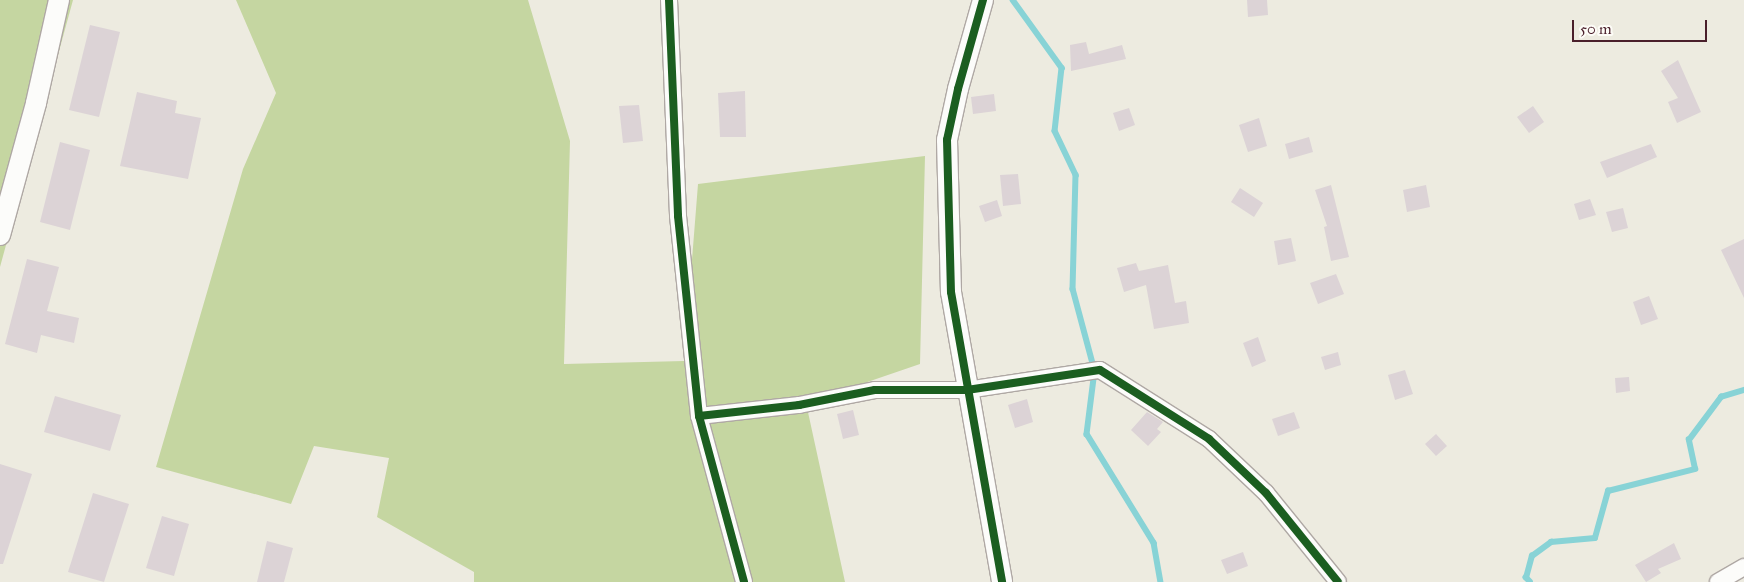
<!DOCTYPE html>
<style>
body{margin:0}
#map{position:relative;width:1744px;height:582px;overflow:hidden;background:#edebe0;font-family:"IM FELL Great Primer",serif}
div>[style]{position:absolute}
.green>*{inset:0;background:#c5d6a1}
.stream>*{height:5.5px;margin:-2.75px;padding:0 2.75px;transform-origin:2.75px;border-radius:2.75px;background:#88d3d6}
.building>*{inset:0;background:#dcd3d6}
.roads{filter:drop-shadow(1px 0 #afa8a4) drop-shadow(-1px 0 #afa8a4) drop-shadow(0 1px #afa8a4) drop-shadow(0 -1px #afa8a4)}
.minor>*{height:16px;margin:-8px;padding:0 8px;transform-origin:8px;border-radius:8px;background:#fcfcfa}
.tertiary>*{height:20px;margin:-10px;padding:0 10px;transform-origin:10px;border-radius:10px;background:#fcfcfa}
.cycleway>*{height:8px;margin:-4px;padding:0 4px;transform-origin:4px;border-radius:4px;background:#1b5e20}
span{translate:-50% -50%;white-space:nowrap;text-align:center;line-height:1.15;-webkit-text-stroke:4px #fdfcf7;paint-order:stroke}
.scale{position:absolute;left:1572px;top:20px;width:135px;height:22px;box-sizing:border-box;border:2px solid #4a1f2b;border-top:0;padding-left:6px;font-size:15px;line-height:18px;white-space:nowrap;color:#4a1f2b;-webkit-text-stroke:4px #fdfcf7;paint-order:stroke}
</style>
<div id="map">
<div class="green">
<i style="clip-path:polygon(0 0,73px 0,0 267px)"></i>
<i style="clip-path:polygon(236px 0,528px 0,570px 141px,564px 364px,684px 361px,698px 184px,925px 156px,920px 364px,806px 403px,845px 582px,474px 582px,474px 572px,377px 517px,389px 458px,314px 446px,291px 504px,156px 467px,243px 169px,276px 93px)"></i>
</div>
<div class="stream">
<i style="left:1013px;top:0;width:84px;rotate:54.2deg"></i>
<i style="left:1062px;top:68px;width:63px;rotate:96.3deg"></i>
<i style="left:1055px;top:131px;width:49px;rotate:64.5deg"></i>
<i style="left:1076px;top:175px;width:114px;rotate:91.5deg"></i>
<i style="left:1073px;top:289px;width:85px;rotate:75deg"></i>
<i style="left:1095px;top:371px;width:64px;rotate:97.2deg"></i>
<i style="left:1087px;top:434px;width:128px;rotate:58.4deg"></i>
<i style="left:1154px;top:543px;width:40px;rotate:80deg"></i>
<i style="left:1530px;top:582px;width:6px;rotate:-135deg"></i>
<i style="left:1526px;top:578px;width:23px;rotate:-75deg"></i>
<i style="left:1532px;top:556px;width:24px;rotate:-36deg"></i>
<i style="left:1551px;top:542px;width:44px;rotate:-5.2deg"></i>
<i style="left:1595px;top:538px;width:49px;rotate:-74.5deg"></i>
<i style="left:1608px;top:491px;width:90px;rotate:-14.2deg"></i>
<i style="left:1695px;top:469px;width:30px;rotate:-102deg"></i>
<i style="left:1689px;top:440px;width:54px;rotate:-53.3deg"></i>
<i style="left:1721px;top:397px;width:24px;rotate:-17deg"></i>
</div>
<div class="building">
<i style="clip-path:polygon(1247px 0,1267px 0,1268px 15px,1248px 17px)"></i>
<i style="clip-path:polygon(90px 25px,120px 32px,99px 117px,69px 110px)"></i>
<i style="clip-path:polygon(1086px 42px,1089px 54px,1122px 45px,1126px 59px,1071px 71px,1070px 45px)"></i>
<i style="clip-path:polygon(1678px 60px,1701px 112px,1677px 123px,1668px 102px,1678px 98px,1661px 71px)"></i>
<i style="clip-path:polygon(745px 91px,746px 137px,720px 137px,718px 93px)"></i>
<i style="clip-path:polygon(137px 92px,177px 101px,175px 113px,201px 118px,188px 179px,120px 166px)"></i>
<i style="clip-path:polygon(994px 94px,996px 111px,973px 114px,971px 97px)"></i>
<i style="clip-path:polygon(639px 105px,643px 141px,623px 143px,619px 106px)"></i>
<i style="clip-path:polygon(1533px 106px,1544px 122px,1529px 133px,1517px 117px)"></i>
<i style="clip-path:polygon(1129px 108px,1135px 125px,1119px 131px,1113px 113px)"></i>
<i style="clip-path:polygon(1259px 118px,1267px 146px,1248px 152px,1239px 125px)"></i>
<i style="clip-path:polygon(1309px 137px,1313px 152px,1289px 159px,1285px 144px)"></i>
<i style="clip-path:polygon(60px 142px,90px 150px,70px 230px,40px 222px)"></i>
<i style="clip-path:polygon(1651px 144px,1657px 157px,1607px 178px,1600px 162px)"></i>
<i style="clip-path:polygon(1018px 174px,1021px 204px,1003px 206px,1000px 175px)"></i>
<i style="clip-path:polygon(1331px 185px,1349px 257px,1331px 261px,1324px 227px,1327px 226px,1315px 190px)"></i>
<i style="clip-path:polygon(1426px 185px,1430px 207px,1407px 212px,1403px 190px)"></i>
<i style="clip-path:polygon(1240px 188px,1263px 203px,1254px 217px,1231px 202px)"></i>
<i style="clip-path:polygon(1590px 199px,1596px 215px,1579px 220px,1574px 204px)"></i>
<i style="clip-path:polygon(997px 200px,1002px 216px,985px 222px,979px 206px)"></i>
<i style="clip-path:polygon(1623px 208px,1628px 228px,1612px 232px,1606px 212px)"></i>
<i style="clip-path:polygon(1291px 238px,1296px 261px,1278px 265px,1274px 241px)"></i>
<i style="clip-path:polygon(1744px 239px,1744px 298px,1721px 250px)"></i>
<i style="clip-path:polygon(27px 259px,59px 267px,47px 311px,79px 318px,74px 343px,41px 335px,37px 353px,5px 344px)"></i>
<i style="clip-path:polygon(1136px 263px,1139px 271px,1168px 265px,1175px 303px,1186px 301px,1189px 323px,1154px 329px,1146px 285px,1124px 292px,1117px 268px)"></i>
<i style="clip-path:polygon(1336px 274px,1344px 294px,1318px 304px,1310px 283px)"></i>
<i style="clip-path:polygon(1649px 296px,1658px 319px,1641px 325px,1633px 302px)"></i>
<i style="clip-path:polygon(1258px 337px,1266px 361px,1252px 367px,1243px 343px)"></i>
<i style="clip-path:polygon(1338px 352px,1341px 365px,1325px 370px,1321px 357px)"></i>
<i style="clip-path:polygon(1405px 370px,1413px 394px,1395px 400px,1388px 375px)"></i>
<i style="clip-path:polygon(1629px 377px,1630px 391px,1616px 393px,1615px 378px)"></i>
<i style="clip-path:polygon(55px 396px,121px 415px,110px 451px,44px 432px)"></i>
<i style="clip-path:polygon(1027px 399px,1033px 422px,1015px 428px,1008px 405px)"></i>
<i style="clip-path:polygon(853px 410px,859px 435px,843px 439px,837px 414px)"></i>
<i style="clip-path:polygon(1147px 412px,1163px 422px,1157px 429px,1161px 432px,1148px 446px,1131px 430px)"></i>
<i style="clip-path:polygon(1294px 412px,1300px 428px,1278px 436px,1272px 419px)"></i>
<i style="clip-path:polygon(1436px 434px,1447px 446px,1436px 456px,1425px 444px)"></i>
<i style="clip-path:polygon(0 464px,32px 474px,3px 564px,0 564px)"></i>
<i style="clip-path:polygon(93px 493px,129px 504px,104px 582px,68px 572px)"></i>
<i style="clip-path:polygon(162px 516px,189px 524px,174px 576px,146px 568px)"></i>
<i style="clip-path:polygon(267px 541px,293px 548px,284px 582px,257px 582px)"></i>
<i style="clip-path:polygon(1674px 543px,1681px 559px,1658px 569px,1661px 573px,1646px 582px,1635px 565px)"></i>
<i style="clip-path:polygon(1243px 552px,1248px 566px,1227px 574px,1221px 560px)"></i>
</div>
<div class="roads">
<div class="minor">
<i style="left:669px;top:0;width:216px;rotate:87.6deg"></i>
<i style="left:678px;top:216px;width:201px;rotate:84deg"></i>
<i style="left:699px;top:416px;width:172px;rotate:74.8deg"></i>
<i style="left:699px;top:416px;width:101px;rotate:-6.3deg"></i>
<i style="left:799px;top:405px;width:77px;rotate:-11.2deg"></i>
<i style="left:875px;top:390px;width:92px"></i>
<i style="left:967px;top:390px;width:134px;rotate:-8.6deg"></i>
<i style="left:1100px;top:370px;width:129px;rotate:32.3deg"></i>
<i style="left:1209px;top:439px;width:79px;rotate:43.5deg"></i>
<i style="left:1266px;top:493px;width:114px;rotate:51deg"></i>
<i style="left:1718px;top:582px;width:30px;rotate:-30deg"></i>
</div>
<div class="tertiary">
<i style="left:983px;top:0;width:92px;rotate:105.7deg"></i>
<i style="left:958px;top:89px;width:52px;rotate:102.2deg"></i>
<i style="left:947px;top:140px;width:152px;rotate:88.5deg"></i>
<i style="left:951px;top:292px;width:294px;rotate:80deg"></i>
<i style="left:0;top:235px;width:137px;rotate:-74.7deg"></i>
<i style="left:36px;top:103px;width:106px;rotate:-77.4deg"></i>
</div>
</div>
<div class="cycleway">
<i style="left:669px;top:0;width:216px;rotate:87.6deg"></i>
<i style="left:678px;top:216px;width:201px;rotate:84deg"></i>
<i style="left:699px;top:416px;width:172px;rotate:74.8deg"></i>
<i style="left:983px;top:0;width:92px;rotate:105.7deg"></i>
<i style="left:958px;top:89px;width:52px;rotate:102.2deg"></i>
<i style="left:947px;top:140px;width:152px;rotate:88.5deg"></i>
<i style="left:951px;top:292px;width:294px;rotate:80deg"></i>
<i style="left:699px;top:416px;width:101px;rotate:-6.3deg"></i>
<i style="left:799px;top:405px;width:77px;rotate:-11.2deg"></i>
<i style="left:875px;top:390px;width:92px"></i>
<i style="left:967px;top:390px;width:134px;rotate:-8.6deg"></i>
<i style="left:1100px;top:370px;width:129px;rotate:32.3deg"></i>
<i style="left:1209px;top:439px;width:79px;rotate:43.5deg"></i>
<i style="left:1266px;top:493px;width:114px;rotate:51deg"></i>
</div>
<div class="scale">50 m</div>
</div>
